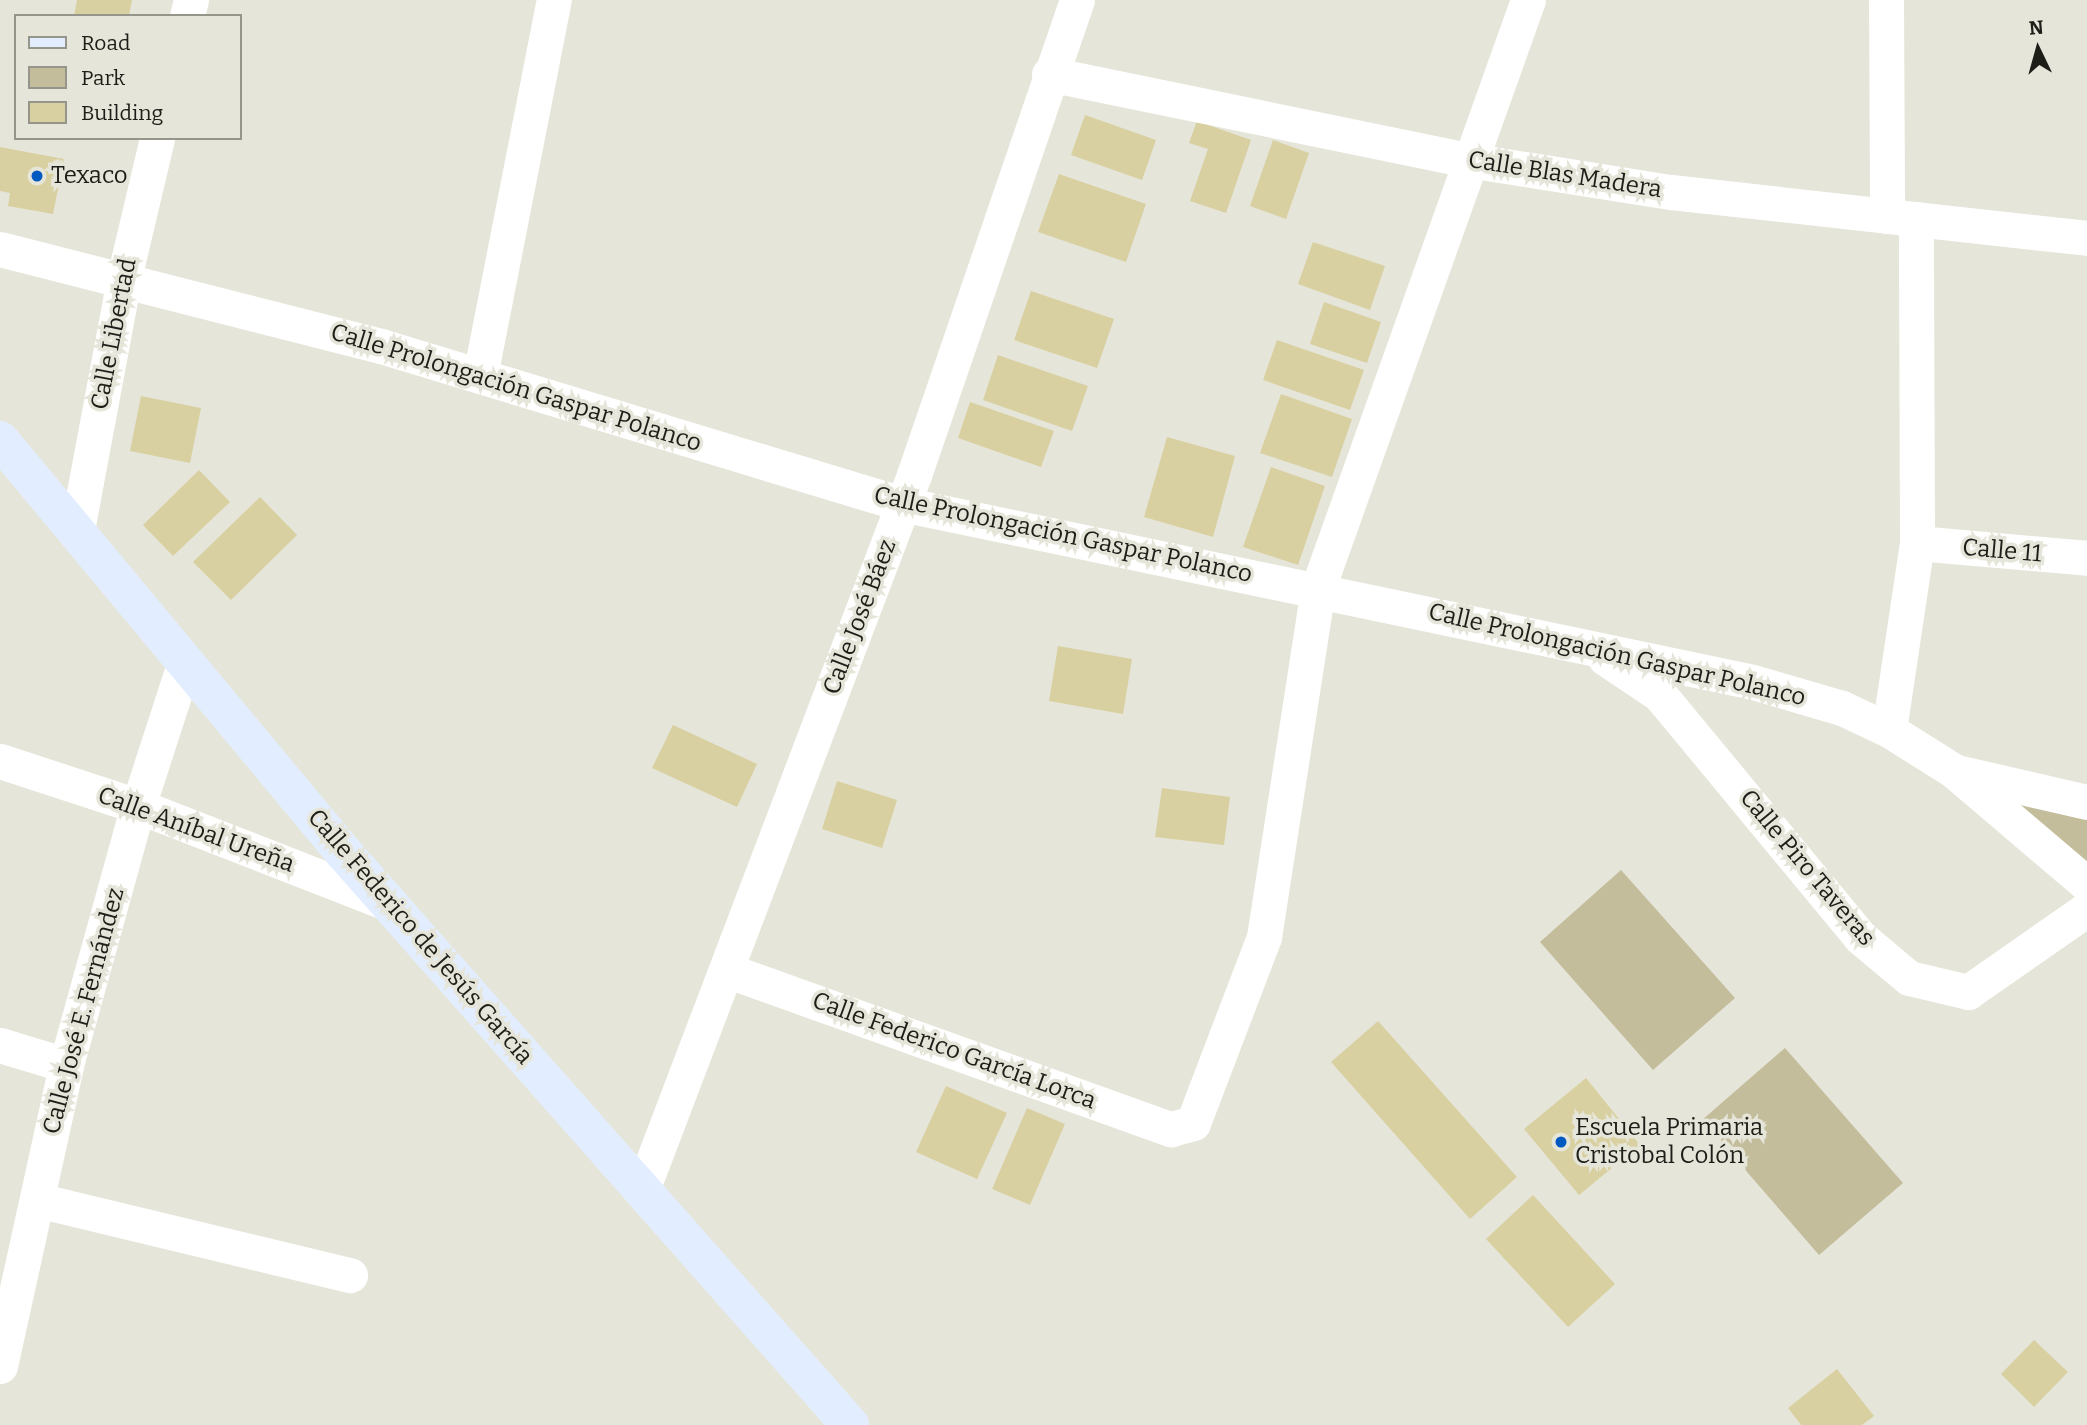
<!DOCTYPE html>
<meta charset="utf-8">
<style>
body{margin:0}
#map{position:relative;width:2087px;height:1425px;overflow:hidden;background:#e6e5d9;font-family:Bitter,serif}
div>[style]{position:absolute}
.green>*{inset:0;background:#c3bd9c}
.building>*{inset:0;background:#d9d0a1}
.minor>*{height:35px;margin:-17.5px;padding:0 17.5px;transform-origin:17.5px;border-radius:17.5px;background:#fff}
.secondary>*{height:38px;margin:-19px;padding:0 19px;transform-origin:19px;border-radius:19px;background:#e2eeff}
.dots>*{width:19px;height:19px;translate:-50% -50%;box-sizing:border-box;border:4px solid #e6e5d9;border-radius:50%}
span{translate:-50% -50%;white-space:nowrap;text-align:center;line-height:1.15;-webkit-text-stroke:7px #e6e5d9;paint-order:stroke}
.street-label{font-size:24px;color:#1e1e19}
.poi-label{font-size:24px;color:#1e1e19}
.left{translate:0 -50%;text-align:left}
.legend{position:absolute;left:14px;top:14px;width:228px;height:126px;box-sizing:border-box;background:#e6e5d9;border:2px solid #96958c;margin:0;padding:9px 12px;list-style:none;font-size:21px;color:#1e1e19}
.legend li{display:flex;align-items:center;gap:14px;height:35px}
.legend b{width:35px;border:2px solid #96958c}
.north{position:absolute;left:2003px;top:14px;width:70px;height:70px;-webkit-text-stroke:5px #e6e5d9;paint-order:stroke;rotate:355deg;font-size:19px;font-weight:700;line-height:28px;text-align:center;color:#1e1e19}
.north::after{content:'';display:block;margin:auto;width:24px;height:32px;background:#1e1e19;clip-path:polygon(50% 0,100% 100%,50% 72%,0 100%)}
</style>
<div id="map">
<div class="green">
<i style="clip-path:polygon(1983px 786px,2087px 809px,2087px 873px)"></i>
<i style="clip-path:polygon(1621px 870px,1735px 998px,1653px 1070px,1540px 942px)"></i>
<i style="clip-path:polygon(1785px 1048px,1903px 1183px,1819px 1255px,1702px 1120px)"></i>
</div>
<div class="building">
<i style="clip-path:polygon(77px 0,132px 0,129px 16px,74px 16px)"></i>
<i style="clip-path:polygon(1085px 115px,1156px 140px,1142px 180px,1071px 155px)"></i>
<i style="clip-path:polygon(1197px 121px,1251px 140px,1226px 213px,1190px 201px,1208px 149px,1189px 143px)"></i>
<i style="clip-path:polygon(1273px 140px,1309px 153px,1286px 219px,1250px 206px)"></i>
<i style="clip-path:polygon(0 147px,64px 159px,53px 214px,8px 206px,10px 193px,0 191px)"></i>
<i style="clip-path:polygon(1059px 174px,1146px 204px,1126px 262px,1038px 232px)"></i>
<i style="clip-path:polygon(1313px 242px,1385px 266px,1370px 310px,1298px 284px)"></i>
<i style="clip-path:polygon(1031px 291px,1114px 319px,1097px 368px,1014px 340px)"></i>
<i style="clip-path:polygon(1324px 302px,1381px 322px,1367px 363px,1310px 344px)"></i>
<i style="clip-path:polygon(1277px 340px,1364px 370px,1350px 410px,1263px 380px)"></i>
<i style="clip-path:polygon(998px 355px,1088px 386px,1072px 431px,983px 400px)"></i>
<i style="clip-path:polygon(1281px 394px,1352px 419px,1332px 477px,1260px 453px)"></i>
<i style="clip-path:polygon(141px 396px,201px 408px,190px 463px,130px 451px)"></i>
<i style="clip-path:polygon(970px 402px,1054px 431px,1041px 467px,958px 438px)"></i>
<i style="clip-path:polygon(1167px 437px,1235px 456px,1213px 537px,1144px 517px)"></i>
<i style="clip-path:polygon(1271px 467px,1325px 486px,1298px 565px,1243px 547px)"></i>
<i style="clip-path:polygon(199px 470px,230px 502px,173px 556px,143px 525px)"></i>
<i style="clip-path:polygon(260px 497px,297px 535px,231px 600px,193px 562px)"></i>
<i style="clip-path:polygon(1058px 646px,1132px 659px,1123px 714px,1049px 701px)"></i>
<i style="clip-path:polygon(673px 725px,757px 764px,737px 807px,652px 768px)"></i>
<i style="clip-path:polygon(837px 781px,897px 800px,882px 848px,822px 829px)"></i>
<i style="clip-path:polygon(1162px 788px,1230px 797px,1224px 845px,1155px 837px)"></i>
<i style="clip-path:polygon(1378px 1021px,1517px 1177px,1470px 1219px,1331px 1062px)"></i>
<i style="clip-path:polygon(1586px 1078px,1640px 1145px,1579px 1195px,1524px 1129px)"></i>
<i style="clip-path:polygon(946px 1086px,1007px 1113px,977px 1179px,916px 1152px)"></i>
<i style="clip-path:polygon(1027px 1108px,1065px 1124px,1030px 1205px,992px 1189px)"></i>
<i style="clip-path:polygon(1533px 1195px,1615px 1284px,1568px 1327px,1486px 1239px)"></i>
<i style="clip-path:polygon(2034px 1340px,2068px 1372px,2034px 1407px,2001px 1374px)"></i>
<i style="clip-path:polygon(1837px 1369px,1874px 1416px,1862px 1425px,1801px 1425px,1788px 1408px)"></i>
</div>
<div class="minor">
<i style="left:1886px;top:0;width:216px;rotate:89.7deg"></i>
<i style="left:187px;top:16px;width:16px;rotate:-76deg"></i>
<i style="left:1049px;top:74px;width:428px;rotate:11.6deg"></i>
<i style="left:1468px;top:160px;width:206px;rotate:9deg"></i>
<i style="left:1671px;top:192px;width:419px;rotate:6.3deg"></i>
<i style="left:0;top:249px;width:393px;rotate:14.3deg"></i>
<i style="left:381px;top:346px;width:544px;rotate:16.87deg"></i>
<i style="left:902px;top:504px;width:869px;rotate:11.81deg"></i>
<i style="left:1753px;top:682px;width:93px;rotate:16.3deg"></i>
<i style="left:1842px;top:708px;width:52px;rotate:25.1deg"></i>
<i style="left:1889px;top:730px;width:77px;rotate:32.2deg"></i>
<i style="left:1954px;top:771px;width:175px;rotate:40.4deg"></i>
<i style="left:480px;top:376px;width:383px;rotate:-78.9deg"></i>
<i style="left:77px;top:530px;width:256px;rotate:-79.4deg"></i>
<i style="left:124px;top:278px;width:144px;rotate:-76.7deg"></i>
<i style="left:1917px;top:543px;width:171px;rotate:5deg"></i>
<i style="left:1605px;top:658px;width:66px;rotate:33.9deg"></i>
<i style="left:1660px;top:695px;width:314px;rotate:50.4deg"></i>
<i style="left:1860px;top:937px;width:64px;rotate:39.9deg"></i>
<i style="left:1909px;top:978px;width:61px;rotate:13.3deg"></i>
<i style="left:1968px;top:992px;width:145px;rotate:-34.9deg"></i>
<i style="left:1889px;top:730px;width:189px;rotate:-81.5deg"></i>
<i style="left:1917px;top:543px;width:324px;rotate:-90.2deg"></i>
<i style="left:0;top:761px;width:145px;rotate:18.1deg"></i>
<i style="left:138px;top:806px;width:269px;rotate:21.3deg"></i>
<i style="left:1961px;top:773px;width:129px;rotate:13deg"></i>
<i style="left:726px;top:970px;width:473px;rotate:19.7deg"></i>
<i style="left:1171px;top:1129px;width:23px;rotate:-15deg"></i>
<i style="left:1193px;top:1123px;width:199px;rotate:-69.1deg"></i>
<i style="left:1264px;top:937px;width:353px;rotate:-81.2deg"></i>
<i style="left:1318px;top:588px;width:624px;rotate:-70.35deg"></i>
<i style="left:0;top:1045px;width:69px;rotate:16.9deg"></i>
<i style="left:642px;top:1190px;width:765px;rotate:-69.17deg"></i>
<i style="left:914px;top:475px;width:502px;rotate:-71.06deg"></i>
<i style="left:37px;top:1200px;width:322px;rotate:13.5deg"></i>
<i style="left:0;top:1366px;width:308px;rotate:-77.6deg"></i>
<i style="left:66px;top:1065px;width:269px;rotate:-74.5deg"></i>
<i style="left:138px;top:806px;width:152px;rotate:-72deg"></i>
</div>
<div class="secondary">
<i style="left:0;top:440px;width:537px;rotate:50.21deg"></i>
<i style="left:344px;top:853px;width:764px;rotate:48.5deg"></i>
</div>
<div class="dots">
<i style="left:37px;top:176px;background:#0058c1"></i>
<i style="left:1561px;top:1142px;background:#0058c1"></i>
</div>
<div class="street-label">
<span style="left:1565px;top:175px;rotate:9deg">Calle Blas Madera</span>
<span style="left:114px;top:334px;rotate:-79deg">Calle Libertad</span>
<span style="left:516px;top:388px;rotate:17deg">Calle Prolongación Gaspar Polanco</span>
<span style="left:1063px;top:535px;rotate:12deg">Calle Prolongación Gaspar Polanco</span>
<span style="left:2002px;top:551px;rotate:5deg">Calle 11</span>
<span style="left:860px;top:617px;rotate:-69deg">Calle José Báez</span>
<span style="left:1617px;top:655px;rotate:13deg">Calle Prolongación Gaspar Polanco</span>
<span style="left:196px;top:830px;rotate:20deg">Calle Aníbal Ureña</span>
<span style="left:1807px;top:868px;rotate:50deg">Calle Piro Taveras</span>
<span style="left:420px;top:937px;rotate:49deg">Calle Federico de Jesús García</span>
<span style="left:84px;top:1011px;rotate:-75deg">Calle José E. Fernández</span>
<span style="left:954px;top:1051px;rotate:20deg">Calle Federico García Lorca</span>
</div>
<div class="poi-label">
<span class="left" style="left:51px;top:176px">Texaco</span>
<span class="left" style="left:1575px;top:1142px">Escuela Primaria<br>Cristobal Colón</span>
</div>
<ul class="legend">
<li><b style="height:9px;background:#e2eeff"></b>Road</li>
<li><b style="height:19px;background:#c3bd9c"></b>Park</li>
<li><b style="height:19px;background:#d9d0a1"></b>Building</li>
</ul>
<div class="north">N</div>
</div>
